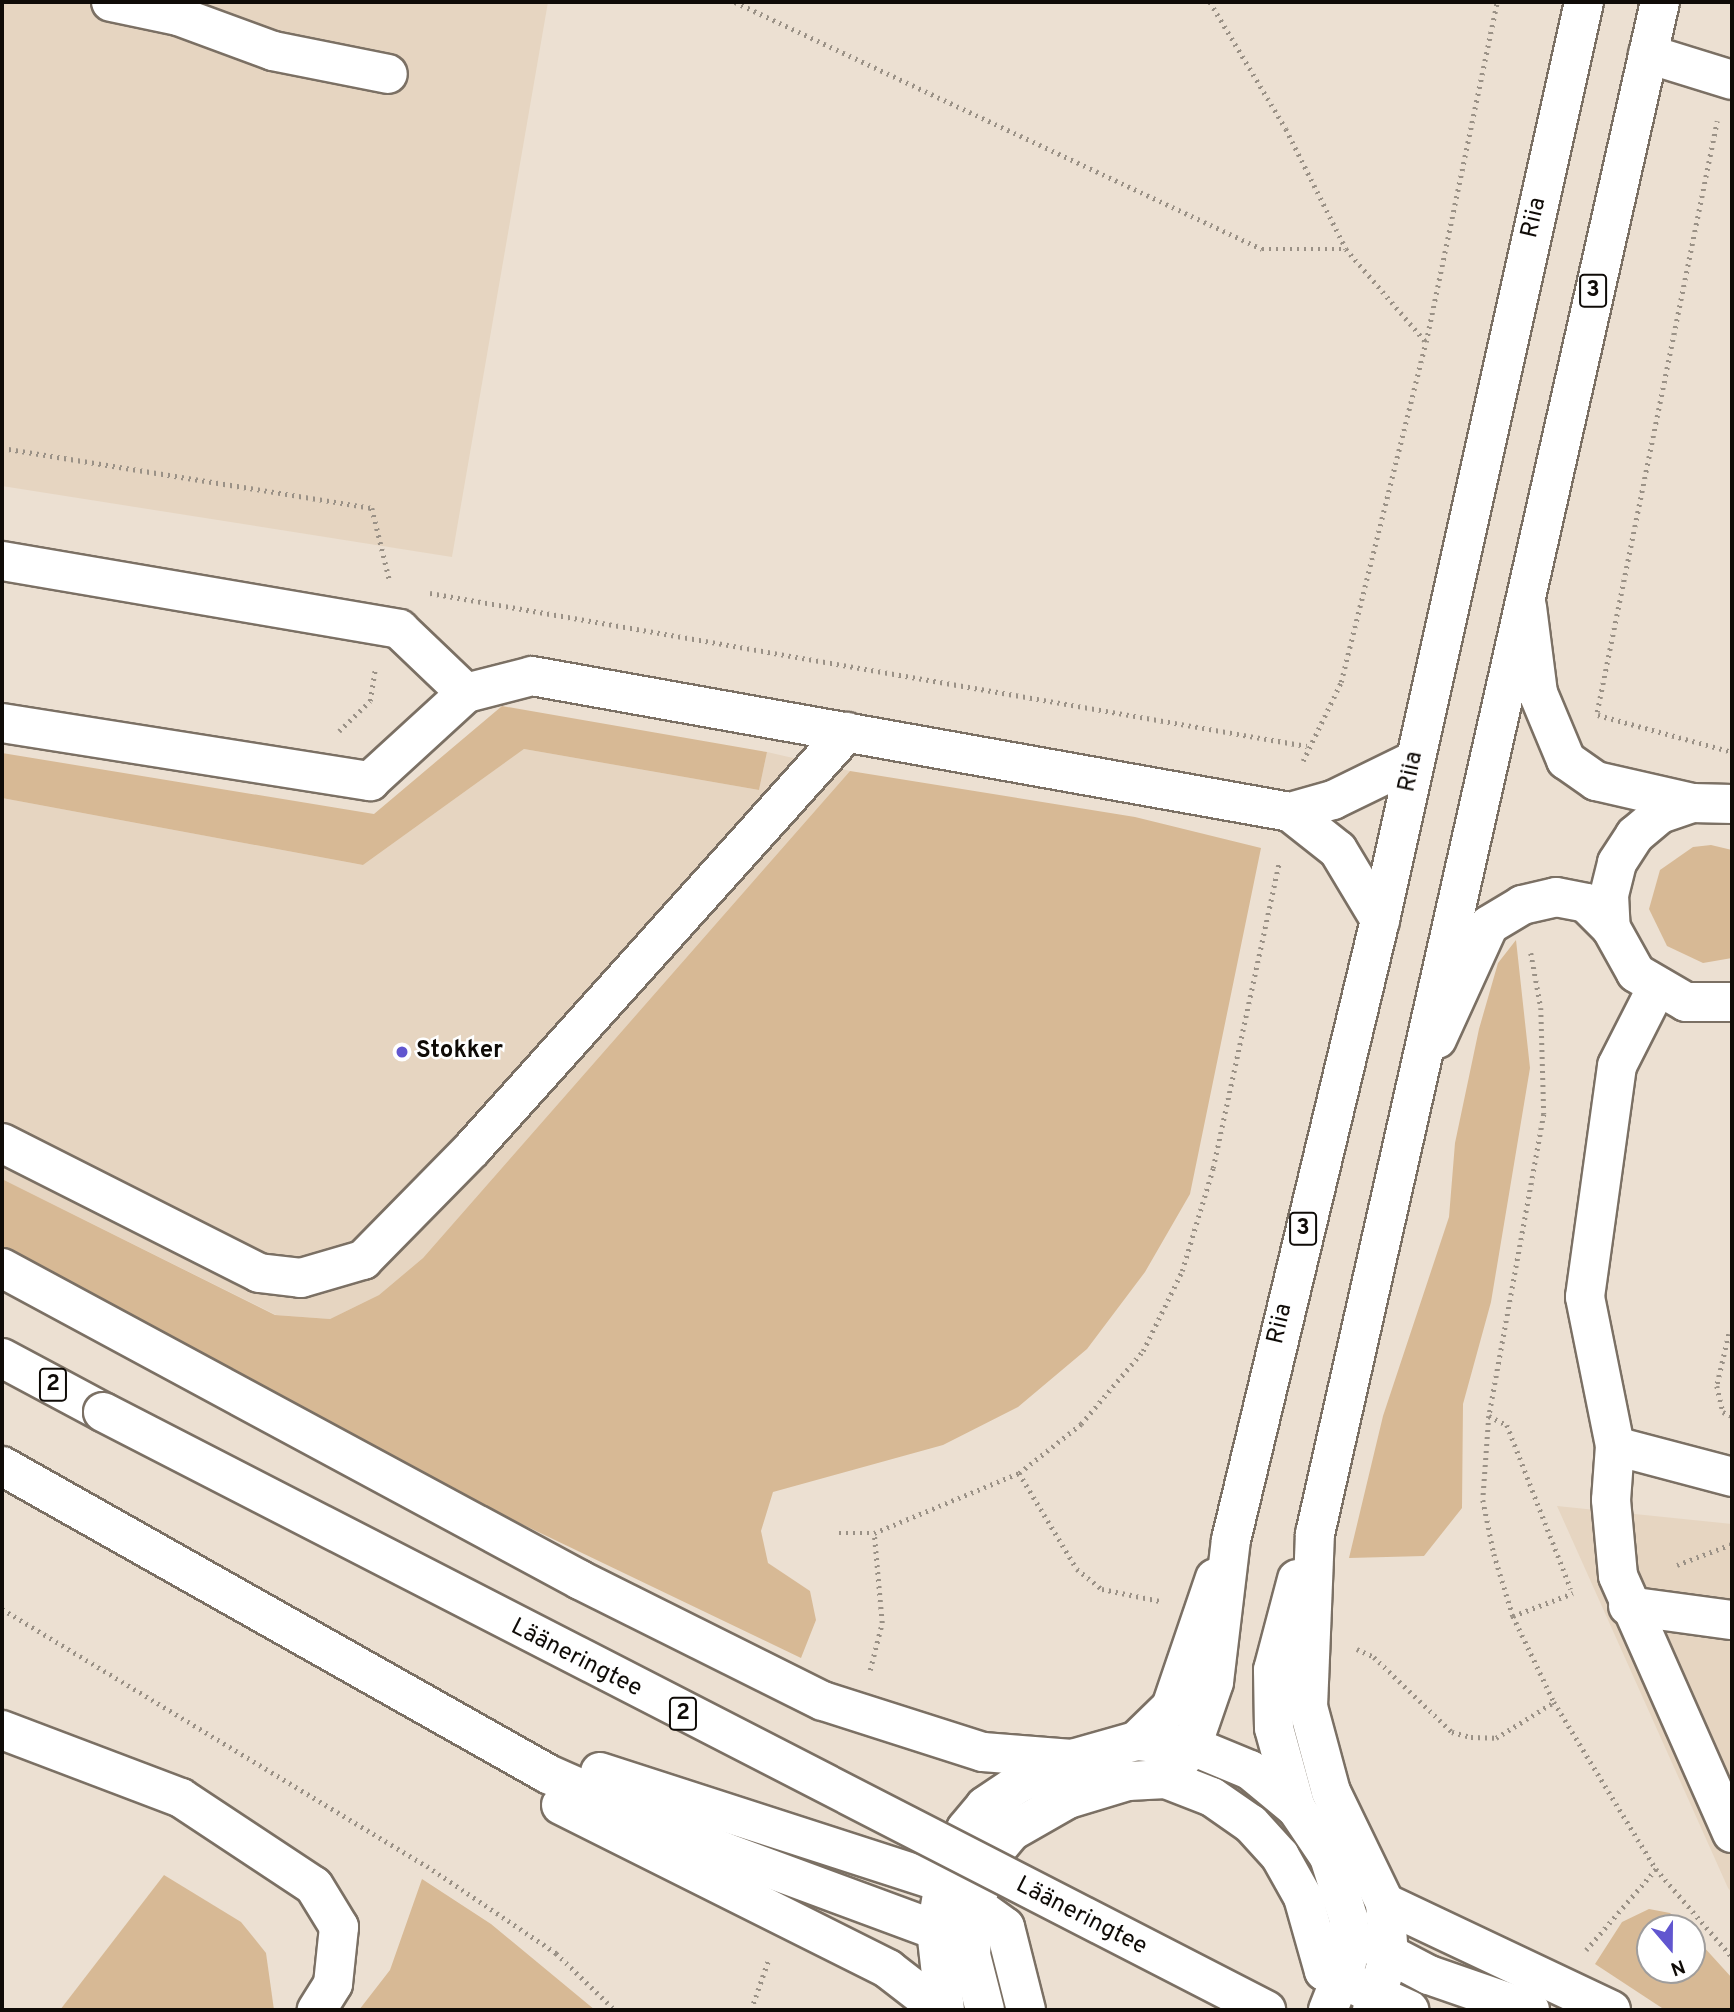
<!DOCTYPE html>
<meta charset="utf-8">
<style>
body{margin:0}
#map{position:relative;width:1734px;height:2012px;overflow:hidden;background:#ece0d2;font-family:Overpass,sans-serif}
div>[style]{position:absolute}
.built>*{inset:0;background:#e6d5c1}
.green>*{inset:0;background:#d7b995}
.path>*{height:4.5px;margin-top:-2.25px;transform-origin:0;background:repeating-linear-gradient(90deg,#9a9186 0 2px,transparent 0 7px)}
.roads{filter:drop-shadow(2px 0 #7b7064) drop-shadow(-2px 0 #7b7064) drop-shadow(0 2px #7b7064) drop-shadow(0 -2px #7b7064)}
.minor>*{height:38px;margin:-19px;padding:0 19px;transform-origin:19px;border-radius:19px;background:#fff}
.highway>*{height:38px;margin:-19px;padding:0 19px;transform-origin:19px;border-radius:19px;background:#fff}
.bridges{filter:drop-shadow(2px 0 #7b7064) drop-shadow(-2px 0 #7b7064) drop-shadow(0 2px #7b7064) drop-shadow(0 -2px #7b7064)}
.highway-bridge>*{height:38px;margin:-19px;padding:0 19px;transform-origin:19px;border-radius:19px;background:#fff}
.dots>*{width:19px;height:19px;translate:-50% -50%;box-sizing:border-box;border:4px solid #fff;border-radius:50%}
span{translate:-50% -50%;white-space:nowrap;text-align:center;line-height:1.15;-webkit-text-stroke:5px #fff;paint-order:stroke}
.shield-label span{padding:2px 5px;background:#fff;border:2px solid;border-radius:5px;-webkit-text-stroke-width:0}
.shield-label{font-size:23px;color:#0f0b07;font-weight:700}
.street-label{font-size:24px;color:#0f0b07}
.poi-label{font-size:24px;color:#0f0b07;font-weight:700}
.left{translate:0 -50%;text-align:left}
.frame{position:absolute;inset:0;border:4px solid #0f0b07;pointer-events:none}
.north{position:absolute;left:1636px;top:1914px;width:70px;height:70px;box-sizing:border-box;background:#fff;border:2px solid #9f9d9c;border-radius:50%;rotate:160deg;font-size:19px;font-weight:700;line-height:28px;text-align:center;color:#0f0b07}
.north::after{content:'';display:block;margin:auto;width:24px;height:32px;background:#6156cf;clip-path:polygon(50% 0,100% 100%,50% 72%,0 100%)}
</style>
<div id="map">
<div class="built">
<i style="clip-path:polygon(2px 2px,548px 2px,452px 557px,2px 486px)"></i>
<i style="clip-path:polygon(524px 749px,759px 790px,767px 752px,850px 771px,423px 1258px,379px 1295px,330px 1319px,276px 1315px,2px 1179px,2px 798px,363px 865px)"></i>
<i style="clip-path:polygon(1557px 1506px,1732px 1524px,1732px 1893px,1728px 1888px)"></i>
</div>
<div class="green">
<i style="clip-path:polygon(502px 706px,767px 752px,759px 790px,524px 749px,363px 865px,2px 798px,2px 753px,374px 814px)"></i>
<i style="clip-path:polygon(850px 771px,1135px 817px,1261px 848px,1190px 1194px,1145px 1272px,1087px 1349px,1018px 1407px,943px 1445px,773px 1492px,761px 1531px,768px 1563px,810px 1591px,816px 1620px,801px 1658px,482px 1505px,2px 1247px,2px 1179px,275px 1315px,330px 1319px,379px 1295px,423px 1258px)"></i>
<i style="clip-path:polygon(1711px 845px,1732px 850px,1732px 958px,1703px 963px,1667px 946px,1649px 909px,1660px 870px,1693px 847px)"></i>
<i style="clip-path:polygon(1516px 940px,1530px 1068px,1491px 1302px,1463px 1404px,1462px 1508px,1424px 1556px,1349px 1558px,1383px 1416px,1449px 1217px,1455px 1143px,1479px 1029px,1498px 963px)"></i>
<i style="clip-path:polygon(164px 1875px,241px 1922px,266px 1953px,274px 2010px,60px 2010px)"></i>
<i style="clip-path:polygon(422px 1879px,491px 1924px,595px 2010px,359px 2010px,390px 1970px)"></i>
<i style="clip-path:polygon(1649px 1909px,1670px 1913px,1686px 1928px,1650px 1928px,1650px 1970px,1692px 1970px,1692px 1934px,1732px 1978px,1732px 2010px,1665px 2010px,1595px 1964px,1622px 1922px)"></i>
</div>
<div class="path">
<i style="left:735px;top:2px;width:582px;rotate:25.11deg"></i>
<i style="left:1262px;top:249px;width:84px"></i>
<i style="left:1210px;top:2px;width:148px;rotate:59.1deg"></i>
<i style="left:1286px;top:129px;width:134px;rotate:63.4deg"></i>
<i style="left:1346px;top:249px;width:121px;rotate:49.3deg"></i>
<i style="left:2px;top:448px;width:375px;rotate:9.2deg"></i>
<i style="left:372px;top:508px;width:76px;rotate:76.3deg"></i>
<i style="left:430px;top:593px;width:890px;rotate:9.9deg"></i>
<i style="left:1597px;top:712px;width:603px;rotate:-78.52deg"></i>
<i style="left:1598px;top:715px;width:139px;rotate:15.4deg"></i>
<i style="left:339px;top:731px;width:43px;rotate:-44.1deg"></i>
<i style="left:370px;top:701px;width:31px;rotate:-81deg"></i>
<i style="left:1303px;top:761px;width:88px;rotate:-64.3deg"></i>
<i style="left:1341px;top:682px;width:350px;rotate:-76deg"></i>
<i style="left:1426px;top:342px;width:347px;rotate:-78.2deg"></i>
<i style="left:1531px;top:953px;width:56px;rotate:79.7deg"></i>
<i style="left:1541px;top:1008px;width:106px;rotate:88.4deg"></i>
<i style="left:1544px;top:1114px;width:307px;rotate:100.3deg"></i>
<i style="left:1489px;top:1416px;width:84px;rotate:94.1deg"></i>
<i style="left:1483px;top:1500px;width:55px;rotate:78.5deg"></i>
<i style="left:1494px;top:1554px;width:65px;rotate:73deg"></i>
<i style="left:1513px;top:1616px;width:95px;rotate:64.5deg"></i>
<i style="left:1554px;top:1702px;width:196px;rotate:58.6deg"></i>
<i style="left:1656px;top:1869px;width:116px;rotate:49.2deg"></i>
<i style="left:1729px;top:1334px;width:53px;rotate:103deg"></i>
<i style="left:1717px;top:1386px;width:27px;rotate:77deg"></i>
<i style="left:1723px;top:1412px;width:10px;rotate:24deg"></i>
<i style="left:1489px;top:1416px;width:20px;rotate:27deg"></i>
<i style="left:1507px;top:1425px;width:176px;rotate:68.7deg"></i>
<i style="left:1019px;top:1473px;width:79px;rotate:-38.3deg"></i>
<i style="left:1081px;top:1424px;width:96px;rotate:-49.7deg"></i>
<i style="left:1143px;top:1351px;width:89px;rotate:-64deg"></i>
<i style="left:1182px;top:1271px;width:108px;rotate:-73.2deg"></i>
<i style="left:1213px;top:1168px;width:313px;rotate:-77.8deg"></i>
<i style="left:839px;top:1533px;width:35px"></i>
<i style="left:1677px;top:1565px;width:59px;rotate:-20.9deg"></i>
<i style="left:2px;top:1609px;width:497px;rotate:31.2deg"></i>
<i style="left:427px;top:1866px;width:156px;rotate:34deg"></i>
<i style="left:556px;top:1953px;width:82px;rotate:44deg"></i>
<i style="left:1513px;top:1616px;width:64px;rotate:-21deg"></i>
<i style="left:1357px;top:1649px;width:19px;rotate:25deg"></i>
<i style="left:1374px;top:1657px;width:108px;rotate:43.9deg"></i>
<i style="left:1452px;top:1732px;width:20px;rotate:15deg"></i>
<i style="left:1471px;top:1737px;width:25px;rotate:2deg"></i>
<i style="left:1496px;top:1738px;width:68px;rotate:-31.8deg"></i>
<i style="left:870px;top:1670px;width:49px;rotate:-75.7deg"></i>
<i style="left:882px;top:1623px;width:90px;rotate:-95.1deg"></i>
<i style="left:874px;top:1533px;width:157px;rotate:-22.5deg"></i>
<i style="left:1019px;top:1473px;width:112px;rotate:58.9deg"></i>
<i style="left:1077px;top:1569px;width:32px;rotate:39deg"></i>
<i style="left:1102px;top:1589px;width:59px;rotate:11.7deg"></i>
<i style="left:1586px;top:1950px;width:107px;rotate:-49.2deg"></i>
<i style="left:751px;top:2010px;width:55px;rotate:-70.9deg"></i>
</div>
<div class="roads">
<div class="minor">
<i style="left:111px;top:2px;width:68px;rotate:11.8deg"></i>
<i style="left:178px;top:16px;width:101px;rotate:20.2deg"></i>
<i style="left:273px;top:51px;width:117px;rotate:11.3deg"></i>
<i style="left:1648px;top:54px;width:88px;rotate:17.2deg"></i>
<i style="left:2px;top:561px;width:403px;rotate:9.7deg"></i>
<i style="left:399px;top:629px;width:93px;rotate:43.7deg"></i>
<i style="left:466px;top:693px;width:68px;rotate:-14.4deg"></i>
<i style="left:532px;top:676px;width:770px;rotate:10.17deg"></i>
<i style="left:1290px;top:812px;width:61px;rotate:38.4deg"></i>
<i style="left:1338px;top:850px;width:82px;rotate:59deg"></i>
<i style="left:1527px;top:607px;width:87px;rotate:82.7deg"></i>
<i style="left:1538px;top:693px;width:73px;rotate:67.3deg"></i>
<i style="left:1566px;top:760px;width:37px;rotate:35deg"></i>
<i style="left:1596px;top:781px;width:98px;rotate:12.9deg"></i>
<i style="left:2px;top:723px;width:373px;rotate:9deg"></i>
<i style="left:370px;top:781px;width:130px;rotate:-42.5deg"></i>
<i style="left:1732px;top:804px;width:40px;rotate:-178.6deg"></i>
<i style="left:1692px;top:803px;width:34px;rotate:161deg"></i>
<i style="left:1660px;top:814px;width:33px;rotate:140deg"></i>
<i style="left:1635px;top:835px;width:33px;rotate:123deg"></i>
<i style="left:1617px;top:863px;width:33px;rotate:104deg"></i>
<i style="left:1609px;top:895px;width:33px;rotate:87deg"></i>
<i style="left:1611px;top:928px;width:51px;rotate:60.9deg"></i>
<i style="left:1636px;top:973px;width:58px;rotate:30.1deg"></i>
<i style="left:1686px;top:1002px;width:46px"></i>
<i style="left:1290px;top:812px;width:45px;rotate:-15.6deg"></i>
<i style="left:1333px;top:800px;width:91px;rotate:-26deg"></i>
<i style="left:1656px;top:989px;width:86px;rotate:116.9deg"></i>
<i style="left:1617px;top:1066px;width:233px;rotate:97.9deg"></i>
<i style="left:1585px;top:1297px;width:152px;rotate:78.6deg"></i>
<i style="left:1615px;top:1446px;width:54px;rotate:94.2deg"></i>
<i style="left:1611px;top:1500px;width:76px;rotate:84.7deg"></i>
<i style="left:1618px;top:1576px;width:281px;rotate:66.1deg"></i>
<i style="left:1437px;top:1039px;width:125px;rotate:-65.5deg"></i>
<i style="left:1489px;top:925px;width:39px;rotate:-31deg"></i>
<i style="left:1522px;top:905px;width:35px;rotate:-13deg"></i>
<i style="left:1556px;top:897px;width:31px;rotate:11deg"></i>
<i style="left:1586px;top:903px;width:35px;rotate:45deg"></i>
<i style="left:2px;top:1143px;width:288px;rotate:26.8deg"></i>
<i style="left:259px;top:1273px;width:42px;rotate:6.8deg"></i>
<i style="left:301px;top:1278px;width:65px;rotate:-16.2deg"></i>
<i style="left:363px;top:1260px;width:156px;rotate:-45.5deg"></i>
<i style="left:472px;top:1149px;width:561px;rotate:-48.04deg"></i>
<i style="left:1615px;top:1446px;width:121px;rotate:14.8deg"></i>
<i style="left:1628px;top:1606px;width:105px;rotate:7.7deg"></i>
<i style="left:2px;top:1730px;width:191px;rotate:20.8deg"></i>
<i style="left:181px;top:1798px;width:159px;rotate:33.5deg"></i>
<i style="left:314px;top:1886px;width:48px;rotate:58.6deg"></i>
<i style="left:339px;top:1927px;width:57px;rotate:96deg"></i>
<i style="left:333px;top:1984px;width:31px;rotate:122deg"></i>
</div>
<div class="highway">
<i style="left:2px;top:1268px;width:657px;rotate:28.36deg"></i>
<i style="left:580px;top:1580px;width:271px;rotate:26.5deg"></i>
<i style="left:823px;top:1701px;width:168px;rotate:17.7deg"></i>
<i style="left:983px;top:1752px;width:89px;rotate:4.5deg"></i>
<i style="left:2px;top:1358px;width:115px;rotate:28.1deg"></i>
<i style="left:2px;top:1466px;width:627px;rotate:29.43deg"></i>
<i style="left:548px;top:1774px;width:190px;rotate:23.9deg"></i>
<i style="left:722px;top:1851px;width:228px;rotate:20.3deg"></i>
<i style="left:936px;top:1930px;width:43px;rotate:35.5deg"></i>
<i style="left:1136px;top:1741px;width:49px;rotate:-44.2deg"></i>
<i style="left:1171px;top:1707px;width:136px;rotate:-71.2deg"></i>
<i style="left:600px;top:1772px;width:361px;rotate:17.9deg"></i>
<i style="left:944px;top:1883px;width:75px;rotate:35.8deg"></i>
<i style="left:1005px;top:1927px;width:86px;rotate:75.8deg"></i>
<i style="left:1166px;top:1779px;width:42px;rotate:-51.8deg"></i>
<i style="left:1192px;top:1746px;width:68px;rotate:-71deg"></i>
<i style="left:1214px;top:1682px;width:143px;rotate:-83.2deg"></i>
<i style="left:1231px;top:1540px;width:638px;rotate:-76.49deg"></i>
<i style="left:1380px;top:920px;width:940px;rotate:-77.47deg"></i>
<i style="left:561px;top:1805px;width:366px;rotate:26.6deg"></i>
<i style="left:888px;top:1969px;width:67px;rotate:37.7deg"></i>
<i style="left:1296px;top:1808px;width:83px;rotate:-105.4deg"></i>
<i style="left:1274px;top:1728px;width:58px;rotate:-91deg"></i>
<i style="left:1273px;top:1670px;width:94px;rotate:-75.2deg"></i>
<i style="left:1385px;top:1903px;width:250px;rotate:25.3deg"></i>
<i style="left:1368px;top:1943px;width:69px;rotate:27.7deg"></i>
<i style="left:1429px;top:1975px;width:107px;rotate:19.1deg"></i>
<i style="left:945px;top:2010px;width:81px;rotate:-96.4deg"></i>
<i style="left:936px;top:1930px;width:48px;rotate:-80.3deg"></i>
<i style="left:944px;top:1883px;width:58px;rotate:-67.8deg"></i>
<i style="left:966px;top:1829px;width:30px;rotate:-50deg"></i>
<i style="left:985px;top:1806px;width:40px;rotate:-34deg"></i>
<i style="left:1018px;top:1784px;width:60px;rotate:-24.8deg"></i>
<i style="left:1072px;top:1759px;width:66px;rotate:-15.7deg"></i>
<i style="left:1136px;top:1741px;width:56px;rotate:5.1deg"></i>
<i style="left:1192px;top:1746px;width:63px;rotate:22.5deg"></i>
<i style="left:1250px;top:1770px;width:60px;rotate:39.6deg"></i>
<i style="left:1296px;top:1808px;width:59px;rotate:56deg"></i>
<i style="left:1329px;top:1857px;width:66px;rotate:72.4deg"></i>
<i style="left:1349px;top:1920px;width:42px;rotate:92.7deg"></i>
<i style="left:1347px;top:1962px;width:52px;rotate:111.6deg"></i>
<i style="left:985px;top:2010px;width:57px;rotate:-104.3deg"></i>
<i style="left:971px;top:1955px;width:52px;rotate:-86.7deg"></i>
<i style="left:974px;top:1903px;width:56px;rotate:-68deg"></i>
<i style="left:995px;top:1851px;width:26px;rotate:-50deg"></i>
<i style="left:1012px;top:1831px;width:64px;rotate:-29.7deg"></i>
<i style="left:1068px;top:1799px;width:63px;rotate:-16.7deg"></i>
<i style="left:1128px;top:1781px;width:38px;rotate:-3deg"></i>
<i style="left:1166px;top:1779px;width:49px;rotate:21.4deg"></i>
<i style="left:1212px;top:1797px;width:47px;rotate:34.7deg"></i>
<i style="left:1251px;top:1824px;width:43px;rotate:47.8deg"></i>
<i style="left:1280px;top:1856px;width:47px;rotate:60.7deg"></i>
<i style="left:1303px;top:1897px;width:77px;rotate:74.2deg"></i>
<i style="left:1324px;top:1971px;width:94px;rotate:24.6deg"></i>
<i style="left:1372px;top:2010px;width:57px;rotate:-72.5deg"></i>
<i style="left:1389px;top:1956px;width:53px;rotate:-94.3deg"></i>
<i style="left:1385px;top:1903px;width:123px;rotate:-115.9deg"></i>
<i style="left:1331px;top:1792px;width:88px;rotate:-105.1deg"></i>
<i style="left:1308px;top:1707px;width:173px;rotate:-87.7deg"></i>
<i style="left:1315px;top:1534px;width:1570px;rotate:-77.31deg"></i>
</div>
</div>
<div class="bridges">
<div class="highway-bridge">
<i style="left:103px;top:1412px;width:1308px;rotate:27.21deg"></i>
</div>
</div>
<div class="dots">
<i style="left:402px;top:1052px;background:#6156cf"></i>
</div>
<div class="shield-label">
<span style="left:1593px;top:291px">3</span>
<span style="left:1303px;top:1229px">3</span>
<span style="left:53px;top:1385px">2</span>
<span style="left:683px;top:1714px">2</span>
</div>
<div class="street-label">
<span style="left:1535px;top:218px;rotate:-77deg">Riia</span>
<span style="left:1412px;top:772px;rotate:-78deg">Riia</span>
<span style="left:1281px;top:1324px;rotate:-77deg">Riia</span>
<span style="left:576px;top:1659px;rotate:27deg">Lääneringtee</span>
<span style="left:1081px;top:1917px;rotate:27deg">Lääneringtee</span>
</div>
<div class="poi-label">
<span class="left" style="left:416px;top:1052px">Stokker</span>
</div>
<div class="frame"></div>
<div class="north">N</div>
</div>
